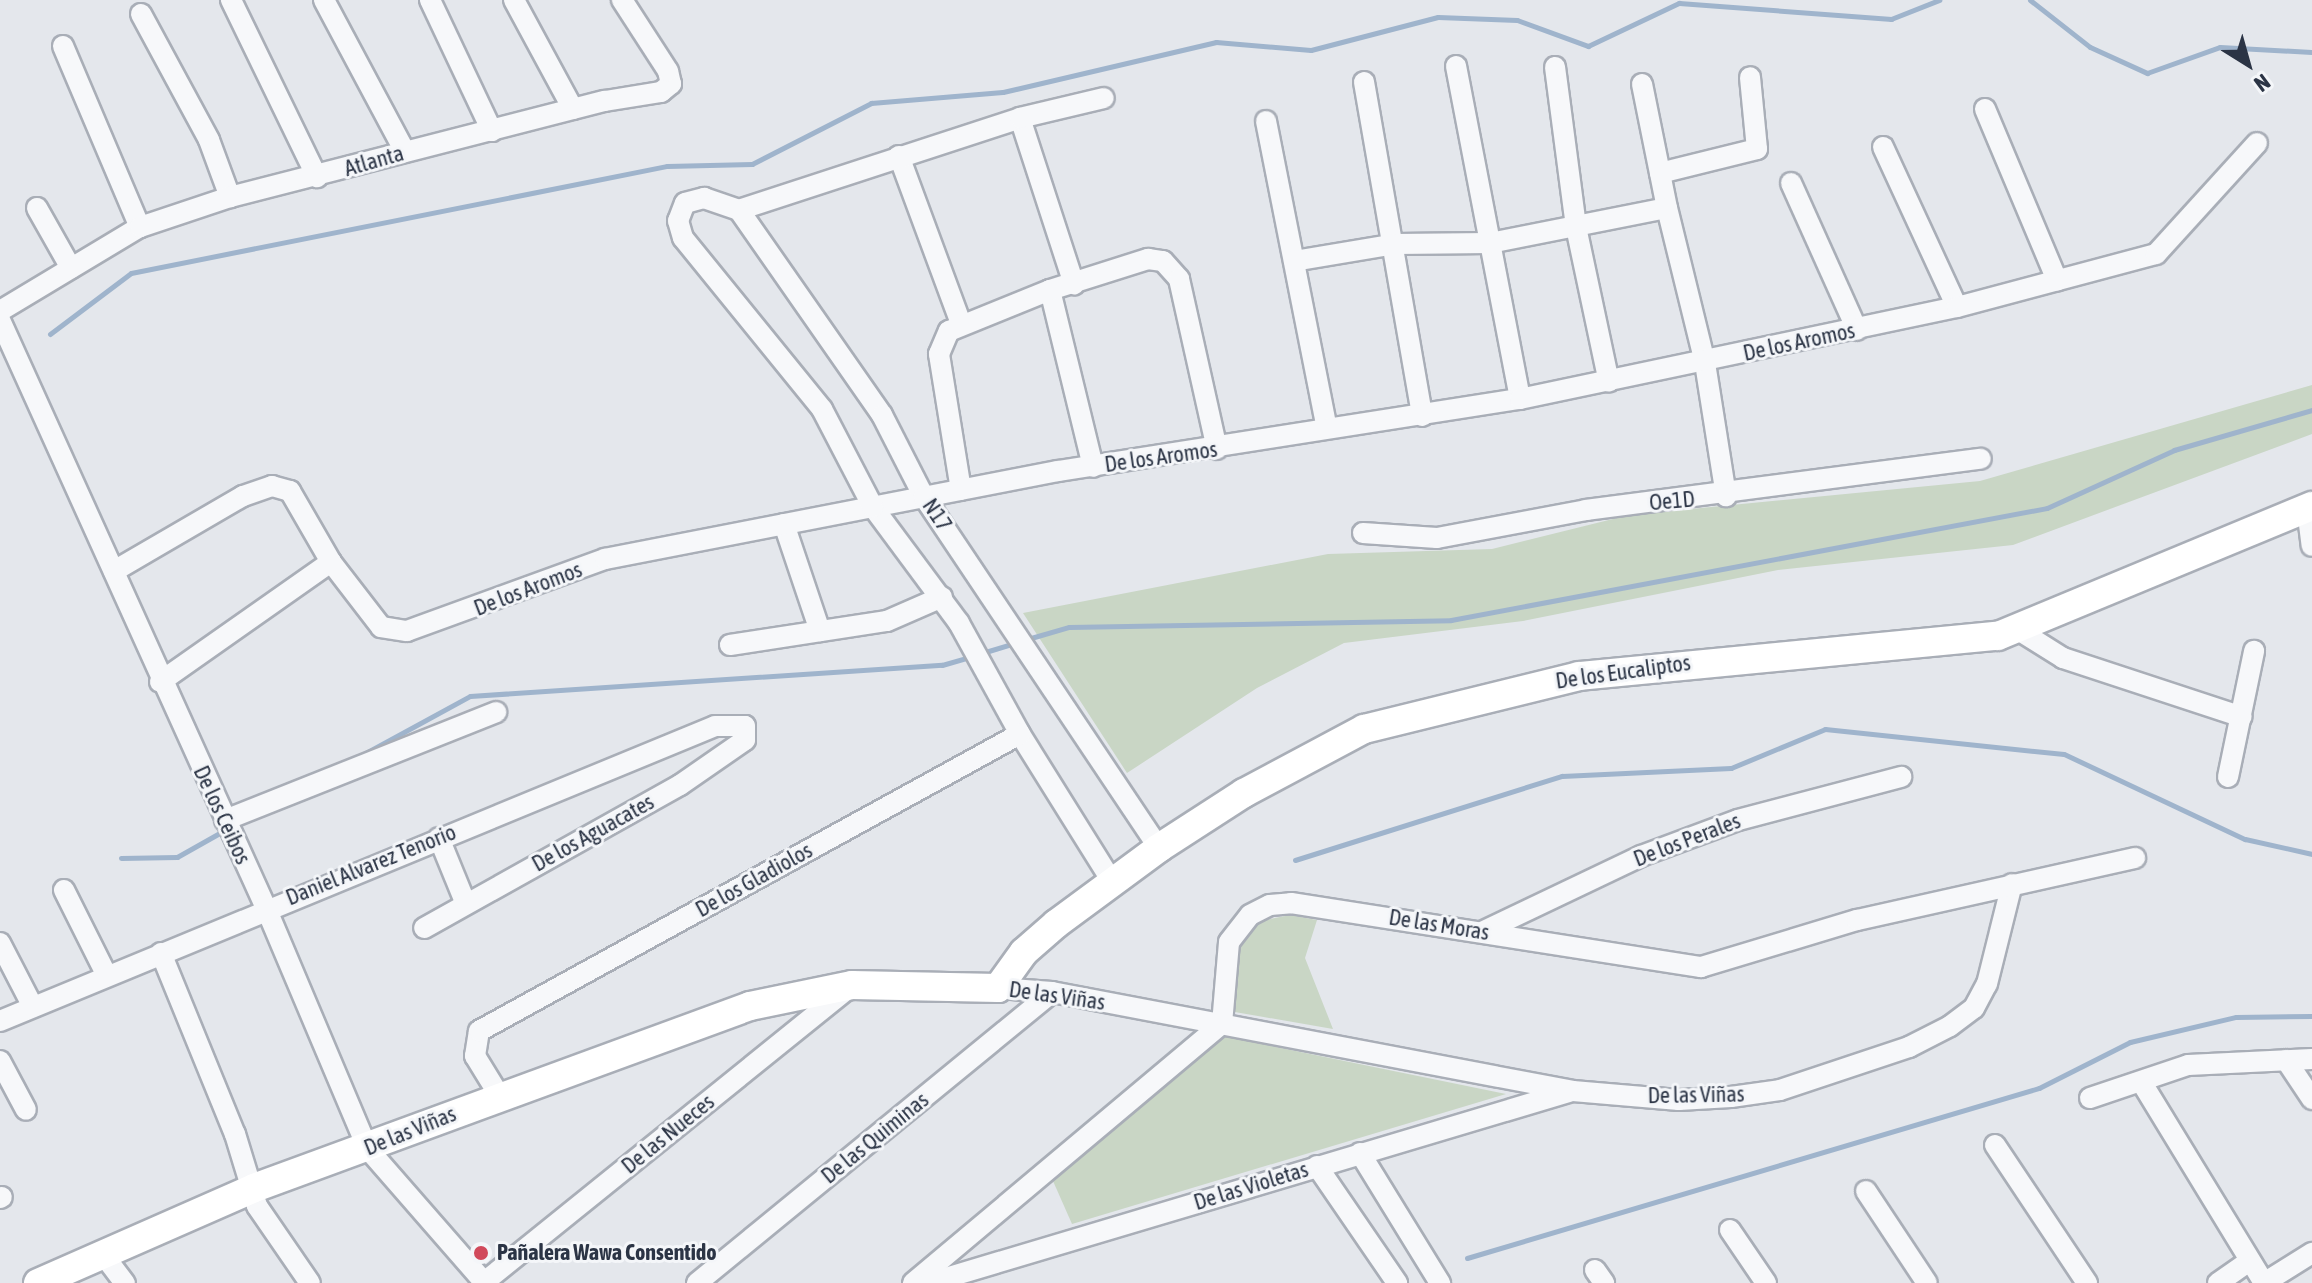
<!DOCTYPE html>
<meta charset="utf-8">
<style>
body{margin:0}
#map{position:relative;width:2312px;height:1283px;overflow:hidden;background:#e4e7ec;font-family:"Asap Condensed",sans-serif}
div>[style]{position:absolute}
.green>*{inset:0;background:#c9d6c5}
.stream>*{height:5px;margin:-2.5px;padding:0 2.5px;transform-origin:2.5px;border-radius:2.5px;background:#9fb4cc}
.roads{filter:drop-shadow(2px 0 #a9aeb7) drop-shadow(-2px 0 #a9aeb7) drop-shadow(0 2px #a9aeb7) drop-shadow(0 -2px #a9aeb7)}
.street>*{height:20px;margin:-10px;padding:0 10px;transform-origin:10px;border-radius:10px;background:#f7f8fa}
.secondary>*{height:28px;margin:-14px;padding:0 14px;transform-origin:14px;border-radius:14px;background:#fff}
.dots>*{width:22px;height:22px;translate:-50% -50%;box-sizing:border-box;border:4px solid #f4f6f9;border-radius:50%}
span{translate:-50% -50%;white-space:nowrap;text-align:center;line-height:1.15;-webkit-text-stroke:6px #f4f6f9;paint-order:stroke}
.street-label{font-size:22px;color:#2b3445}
.poi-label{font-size:22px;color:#2b3445;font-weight:700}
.left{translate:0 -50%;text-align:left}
.north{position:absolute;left:2208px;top:24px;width:80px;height:80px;-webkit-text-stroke:6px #f4f6f9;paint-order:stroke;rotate:143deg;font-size:22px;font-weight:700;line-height:32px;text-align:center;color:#2b3445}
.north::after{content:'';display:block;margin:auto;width:28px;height:36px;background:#2b3445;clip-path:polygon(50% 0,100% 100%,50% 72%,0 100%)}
</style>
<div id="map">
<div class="green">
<i style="clip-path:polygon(2312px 385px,2312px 434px,2013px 545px,1778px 570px,1523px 621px,1344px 643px,1257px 688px,1127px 773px,1023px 613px,1328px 554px,1492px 549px,1629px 515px,1980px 481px)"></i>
<i style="clip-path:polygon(1290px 915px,1317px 920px,1305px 958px,1333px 1029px,1229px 1011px,1236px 943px,1251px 923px)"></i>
<i style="clip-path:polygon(1223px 1036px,1506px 1094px,1072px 1224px,1053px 1181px)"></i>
</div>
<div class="stream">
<i style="left:2030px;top:0;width:76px;rotate:38.1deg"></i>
<i style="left:2090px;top:47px;width:63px;rotate:24.5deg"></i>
<i style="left:2147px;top:73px;width:77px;rotate:-19.6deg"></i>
<i style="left:2220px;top:47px;width:92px;rotate:3.1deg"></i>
<i style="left:50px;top:334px;width:101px;rotate:-37deg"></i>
<i style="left:131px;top:273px;width:547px;rotate:-11.29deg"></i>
<i style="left:667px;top:166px;width:85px;rotate:-1.3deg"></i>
<i style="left:752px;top:164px;width:134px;rotate:-27.1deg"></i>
<i style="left:871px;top:103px;width:132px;rotate:-4.8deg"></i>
<i style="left:1003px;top:92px;width:219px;rotate:-13.2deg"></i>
<i style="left:1216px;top:42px;width:95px;rotate:4.8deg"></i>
<i style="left:1311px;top:50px;width:131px;rotate:-14.6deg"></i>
<i style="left:1438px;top:17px;width:79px;rotate:2.2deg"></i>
<i style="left:1517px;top:20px;width:76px;rotate:20.1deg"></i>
<i style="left:1588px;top:46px;width:101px;rotate:-25.3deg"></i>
<i style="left:1679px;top:3px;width:213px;rotate:4.3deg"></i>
<i style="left:1891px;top:19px;width:52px;rotate:-21.6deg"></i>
<i style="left:1024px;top:640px;width:47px;rotate:-16.1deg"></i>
<i style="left:1069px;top:627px;width:382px;rotate:-1deg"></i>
<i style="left:1451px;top:620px;width:606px;rotate:-10.64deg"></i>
<i style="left:2047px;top:508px;width:140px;rotate:-24.5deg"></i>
<i style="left:2174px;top:450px;width:144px;rotate:-16.2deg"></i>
<i style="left:982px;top:653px;width:34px;rotate:-17deg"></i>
<i style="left:360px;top:756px;width:125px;rotate:-28.6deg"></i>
<i style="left:470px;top:696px;width:473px;rotate:-3.8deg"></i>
<i style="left:942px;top:665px;width:32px;rotate:-16deg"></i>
<i style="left:121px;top:858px;width:56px;rotate:-1deg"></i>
<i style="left:177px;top:857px;width:55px;rotate:-29.4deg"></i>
<i style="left:1295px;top:860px;width:280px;rotate:-17.5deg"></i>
<i style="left:1562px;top:776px;width:169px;rotate:-2.7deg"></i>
<i style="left:1731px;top:768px;width:102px;rotate:-22.5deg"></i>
<i style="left:1825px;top:729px;width:240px;rotate:6deg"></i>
<i style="left:2064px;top:754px;width:200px;rotate:25.2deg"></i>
<i style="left:2245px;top:839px;width:69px;rotate:12.6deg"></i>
<i style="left:1467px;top:1258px;width:597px;rotate:-16.55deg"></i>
<i style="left:2039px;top:1088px;width:102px;rotate:-26.8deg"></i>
<i style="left:2130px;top:1042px;width:109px;rotate:-13.3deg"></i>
<i style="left:2236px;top:1017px;width:76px;rotate:-0.8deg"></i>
</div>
<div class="roads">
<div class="street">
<i style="left:231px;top:0;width:197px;rotate:64.1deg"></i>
<i style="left:324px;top:0;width:172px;rotate:61.9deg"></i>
<i style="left:430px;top:0;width:145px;rotate:64.7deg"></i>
<i style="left:514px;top:0;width:124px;rotate:61.6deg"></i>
<i style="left:141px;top:14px;width:143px;rotate:61.6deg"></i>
<i style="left:209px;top:140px;width:61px;rotate:69.8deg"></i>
<i style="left:63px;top:46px;width:197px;rotate:67deg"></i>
<i style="left:1456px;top:66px;width:339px;rotate:79.1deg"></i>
<i style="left:1555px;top:67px;width:161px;rotate:82.5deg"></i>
<i style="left:1576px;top:227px;width:158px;rotate:78deg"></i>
<i style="left:1364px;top:82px;width:339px;rotate:80.1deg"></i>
<i style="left:1642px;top:84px;width:126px;rotate:78.6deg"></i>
<i style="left:1985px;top:109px;width:186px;rotate:67.2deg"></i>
<i style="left:1020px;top:118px;width:175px;rotate:72deg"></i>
<i style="left:1266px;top:121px;width:313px;rotate:78.8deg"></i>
<i style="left:1883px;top:147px;width:176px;rotate:65.2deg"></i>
<i style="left:899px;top:156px;width:179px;rotate:69.7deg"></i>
<i style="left:1660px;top:173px;width:100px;rotate:-13.9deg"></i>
<i style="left:1757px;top:149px;width:72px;rotate:-95.6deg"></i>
<i style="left:1791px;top:183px;width:161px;rotate:65.8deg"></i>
<i style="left:37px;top:208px;width:69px;rotate:60.5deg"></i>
<i style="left:739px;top:210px;width:296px;rotate:-18.1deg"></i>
<i style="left:1020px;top:118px;width:86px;rotate:-13.4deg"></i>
<i style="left:1294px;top:261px;width:103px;rotate:-9.5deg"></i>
<i style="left:1396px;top:244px;width:94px;rotate:-0.6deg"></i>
<i style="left:1490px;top:243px;width:180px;rotate:-11.2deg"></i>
<i style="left:1667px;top:208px;width:160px;rotate:76.2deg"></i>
<i style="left:1705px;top:363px;width:135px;rotate:81deg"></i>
<i style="left:1050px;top:290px;width:182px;rotate:76.3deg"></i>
<i style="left:0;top:311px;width:163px;rotate:-31deg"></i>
<i style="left:140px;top:227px;width:95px;rotate:-18.4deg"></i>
<i style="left:230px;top:197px;width:387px;rotate:-14.4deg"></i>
<i style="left:605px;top:101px;width:57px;rotate:-9.1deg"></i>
<i style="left:661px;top:92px;width:13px;rotate:-39deg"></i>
<i style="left:671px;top:84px;width:13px;rotate:-103deg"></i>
<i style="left:668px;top:71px;width:85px;rotate:-122.9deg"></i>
<i style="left:0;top:320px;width:645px;rotate:65.66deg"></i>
<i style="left:266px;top:908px;width:262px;rotate:67.1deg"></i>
<i style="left:368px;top:1149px;width:178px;rotate:48.9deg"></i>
<i style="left:961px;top:490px;width:138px;rotate:-99.2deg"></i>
<i style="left:939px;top:354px;width:25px;rotate:-67deg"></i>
<i style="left:949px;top:331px;width:109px;rotate:-22.1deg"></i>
<i style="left:1050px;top:290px;width:103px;rotate:-17.6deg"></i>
<i style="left:1148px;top:259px;width:15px;rotate:8deg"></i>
<i style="left:1163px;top:261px;width:24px;rotate:48deg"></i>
<i style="left:1179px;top:279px;width:174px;rotate:77.4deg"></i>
<i style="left:2307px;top:508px;width:38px;rotate:83deg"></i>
<i style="left:784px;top:524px;width:113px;rotate:71.4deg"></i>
<i style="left:1363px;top:533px;width:74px;rotate:3.9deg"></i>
<i style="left:1437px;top:538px;width:152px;rotate:-10.6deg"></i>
<i style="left:1586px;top:510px;width:398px;rotate:-7.4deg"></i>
<i style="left:114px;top:571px;width:149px;rotate:-30.2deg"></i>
<i style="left:243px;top:496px;width:31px;rotate:-19deg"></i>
<i style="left:272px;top:486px;width:19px;rotate:16deg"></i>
<i style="left:290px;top:491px;width:82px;rotate:60deg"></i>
<i style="left:331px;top:562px;width:82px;rotate:52.4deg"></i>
<i style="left:381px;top:627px;width:26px;rotate:9deg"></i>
<i style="left:407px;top:631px;width:211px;rotate:-20deg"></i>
<i style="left:605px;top:559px;width:461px;rotate:-11deg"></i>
<i style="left:1058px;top:471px;width:468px;rotate:-8.9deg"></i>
<i style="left:1520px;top:399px;width:447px;rotate:-11.9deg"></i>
<i style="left:1957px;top:307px;width:206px;rotate:-14.9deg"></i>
<i style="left:2156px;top:254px;width:150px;rotate:-47.7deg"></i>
<i style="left:2020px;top:631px;width:51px;rotate:32.1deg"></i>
<i style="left:2063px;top:658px;width:188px;rotate:18.2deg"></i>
<i style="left:730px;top:645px;width:159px;rotate:-8.7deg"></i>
<i style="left:887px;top:621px;width:60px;rotate:-23.6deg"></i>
<i style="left:160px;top:682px;width:209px;rotate:-35.1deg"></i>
<i style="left:2228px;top:777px;width:129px;rotate:-78.3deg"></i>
<i style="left:225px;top:820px;width:292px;rotate:-21.7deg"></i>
<i style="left:439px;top:838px;width:71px;rotate:67.8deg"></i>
<i style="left:1113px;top:883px;width:176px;rotate:-122deg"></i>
<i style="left:1020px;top:734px;width:127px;rotate:-118.8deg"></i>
<i style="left:959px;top:623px;width:144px;rotate:-126.6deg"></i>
<i style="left:873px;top:507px;width:110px;rotate:-117.5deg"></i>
<i style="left:822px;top:409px;width:220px;rotate:-129.1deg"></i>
<i style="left:683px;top:238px;width:18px;rotate:-106deg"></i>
<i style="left:678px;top:221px;width:19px;rotate:-69deg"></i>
<i style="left:685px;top:203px;width:20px;rotate:-15deg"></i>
<i style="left:704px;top:198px;width:37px;rotate:19deg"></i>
<i style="left:739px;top:210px;width:250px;rotate:55.1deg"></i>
<i style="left:882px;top:415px;width:92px;rotate:62.9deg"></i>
<i style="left:924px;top:497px;width:422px;rotate:56.2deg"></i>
<i style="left:64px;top:890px;width:96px;rotate:63.4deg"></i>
<i style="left:1484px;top:931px;width:174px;rotate:-25.5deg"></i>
<i style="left:1641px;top:856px;width:103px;rotate:-20.4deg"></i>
<i style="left:1738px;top:820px;width:169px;rotate:-14.8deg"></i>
<i style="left:0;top:943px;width:72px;rotate:62.7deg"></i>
<i style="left:161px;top:953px;width:196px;rotate:67.8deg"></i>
<i style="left:235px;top:1134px;width:75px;rotate:73deg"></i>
<i style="left:257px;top:1206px;width:93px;rotate:55.5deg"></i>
<i style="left:998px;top:988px;width:54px;rotate:4.2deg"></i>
<i style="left:1052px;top:992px;width:530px;rotate:10.76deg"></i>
<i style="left:1573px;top:1091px;width:106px;rotate:4.9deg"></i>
<i style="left:1679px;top:1100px;width:52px;rotate:-3.3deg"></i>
<i style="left:1731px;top:1097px;width:49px;rotate:-8.1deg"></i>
<i style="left:1780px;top:1090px;width:136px;rotate:-18.4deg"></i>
<i style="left:1909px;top:1047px;width:46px;rotate:-27.1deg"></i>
<i style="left:1950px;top:1026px;width:30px;rotate:-37deg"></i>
<i style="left:1974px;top:1008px;width:27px;rotate:-62deg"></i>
<i style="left:1987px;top:984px;width:103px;rotate:-76deg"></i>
<i style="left:0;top:1021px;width:773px;rotate:-22.42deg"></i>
<i style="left:715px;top:726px;width:30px"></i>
<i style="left:745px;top:726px;width:14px;rotate:90deg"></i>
<i style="left:745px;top:740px;width:79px;rotate:145.3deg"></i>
<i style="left:680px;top:785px;width:293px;rotate:150.8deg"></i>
<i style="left:2286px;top:1060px;width:47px;rotate:56.3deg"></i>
<i style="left:0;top:1061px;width:55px;rotate:62deg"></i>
<i style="left:2142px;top:1083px;width:234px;rotate:58.6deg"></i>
<i style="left:499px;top:1095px;width:46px;rotate:-121.6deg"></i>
<i style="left:475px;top:1056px;width:25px;rotate:-81deg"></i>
<i style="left:479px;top:1031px;width:617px;rotate:-28.77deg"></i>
<i style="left:2090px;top:1098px;width:103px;rotate:-18.6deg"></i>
<i style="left:2188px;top:1065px;width:124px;rotate:-2.8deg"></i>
<i style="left:1995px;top:1145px;width:166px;rotate:56.3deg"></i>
<i style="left:1360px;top:1153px;width:153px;rotate:58.4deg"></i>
<i style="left:1317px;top:1166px;width:142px;rotate:55.6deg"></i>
<i style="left:1866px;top:1191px;width:110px;rotate:56.5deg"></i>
<i style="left:0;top:1198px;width:2px;rotate:-27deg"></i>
<i style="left:1730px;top:1230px;width:64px;rotate:55.8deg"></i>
<i style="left:102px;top:1253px;width:38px;rotate:53deg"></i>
<i style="left:1595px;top:1270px;width:16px;rotate:55deg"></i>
<i style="left:483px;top:1283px;width:470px;rotate:-38.9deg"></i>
<i style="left:697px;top:1283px;width:459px;rotate:-39.3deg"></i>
<i style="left:913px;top:1283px;width:403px;rotate:-40deg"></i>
<i style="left:1222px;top:1024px;width:82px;rotate:-85.1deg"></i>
<i style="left:1229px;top:942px;width:34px;rotate:-52deg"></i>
<i style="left:1250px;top:915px;width:22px;rotate:-27deg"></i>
<i style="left:1270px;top:905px;width:21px;rotate:-5deg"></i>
<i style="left:1291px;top:903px;width:415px;rotate:8.9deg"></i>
<i style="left:1701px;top:967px;width:163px;rotate:-16.8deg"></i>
<i style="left:1857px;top:920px;width:285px;rotate:-12.6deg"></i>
<i style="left:929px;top:1283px;width:668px;rotate:-16.62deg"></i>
<i style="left:2218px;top:1283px;width:39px;rotate:-35deg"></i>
<i style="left:2264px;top:1283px;width:57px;rotate:-32deg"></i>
</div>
<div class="secondary">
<i style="left:38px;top:1283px;width:236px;rotate:-23.7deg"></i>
<i style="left:254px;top:1188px;width:528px;rotate:-20.15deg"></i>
<i style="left:750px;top:1006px;width:104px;rotate:-11.6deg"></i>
<i style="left:852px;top:985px;width:146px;rotate:1.2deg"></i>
<i style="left:998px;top:988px;width:44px;rotate:-54.2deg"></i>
<i style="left:1024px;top:952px;width:43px;rotate:-41.2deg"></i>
<i style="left:1056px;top:924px;width:128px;rotate:-36.4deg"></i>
<i style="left:1159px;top:848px;width:101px;rotate:-32.9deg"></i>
<i style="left:1244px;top:793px;width:136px;rotate:-28.1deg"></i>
<i style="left:1364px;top:729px;width:221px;rotate:-13.8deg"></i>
<i style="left:1579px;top:676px;width:421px;rotate:-5.5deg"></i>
<i style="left:1998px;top:636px;width:340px;rotate:-22.5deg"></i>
</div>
</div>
<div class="dots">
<i style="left:481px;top:1253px;background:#d1495b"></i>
</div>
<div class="street-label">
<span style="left:374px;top:161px;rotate:-16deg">Atlanta</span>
<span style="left:1799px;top:342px;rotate:-12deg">De los Aromos</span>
<span style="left:1161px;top:457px;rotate:-8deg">De los Aromos</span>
<span style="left:1672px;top:501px;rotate:-5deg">Oe1D</span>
<span style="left:937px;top:515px;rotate:56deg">N17</span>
<span style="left:528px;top:589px;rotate:-21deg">De los Aromos</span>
<span style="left:1623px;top:672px;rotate:-8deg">De los Eucaliptos</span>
<span style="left:222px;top:815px;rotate:65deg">De los Ceibos</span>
<span style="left:593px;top:833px;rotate:-29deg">De los Aguacates</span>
<span style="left:1687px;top:840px;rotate:-21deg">De los Perales</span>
<span style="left:371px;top:865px;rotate:-22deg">Daniel Alvarez Tenorio</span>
<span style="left:754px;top:880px;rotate:-29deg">De los Gladiolos</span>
<span style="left:1439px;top:925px;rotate:9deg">De las Moras</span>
<span style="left:1057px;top:996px;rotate:8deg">De las Viñas</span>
<span style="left:1696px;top:1095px;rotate:-1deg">De las Viñas</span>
<span style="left:410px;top:1131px;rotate:-22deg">De las Viñas</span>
<span style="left:668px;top:1134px;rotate:-39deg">De las Nueces</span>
<span style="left:875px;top:1138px;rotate:-39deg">De las Quiminas</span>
<span style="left:1251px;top:1186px;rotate:-17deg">De las Violetas</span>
</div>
<div class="poi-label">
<span class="left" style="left:497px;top:1253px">Pañalera Wawa Consentido</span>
</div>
<div class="north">N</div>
</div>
